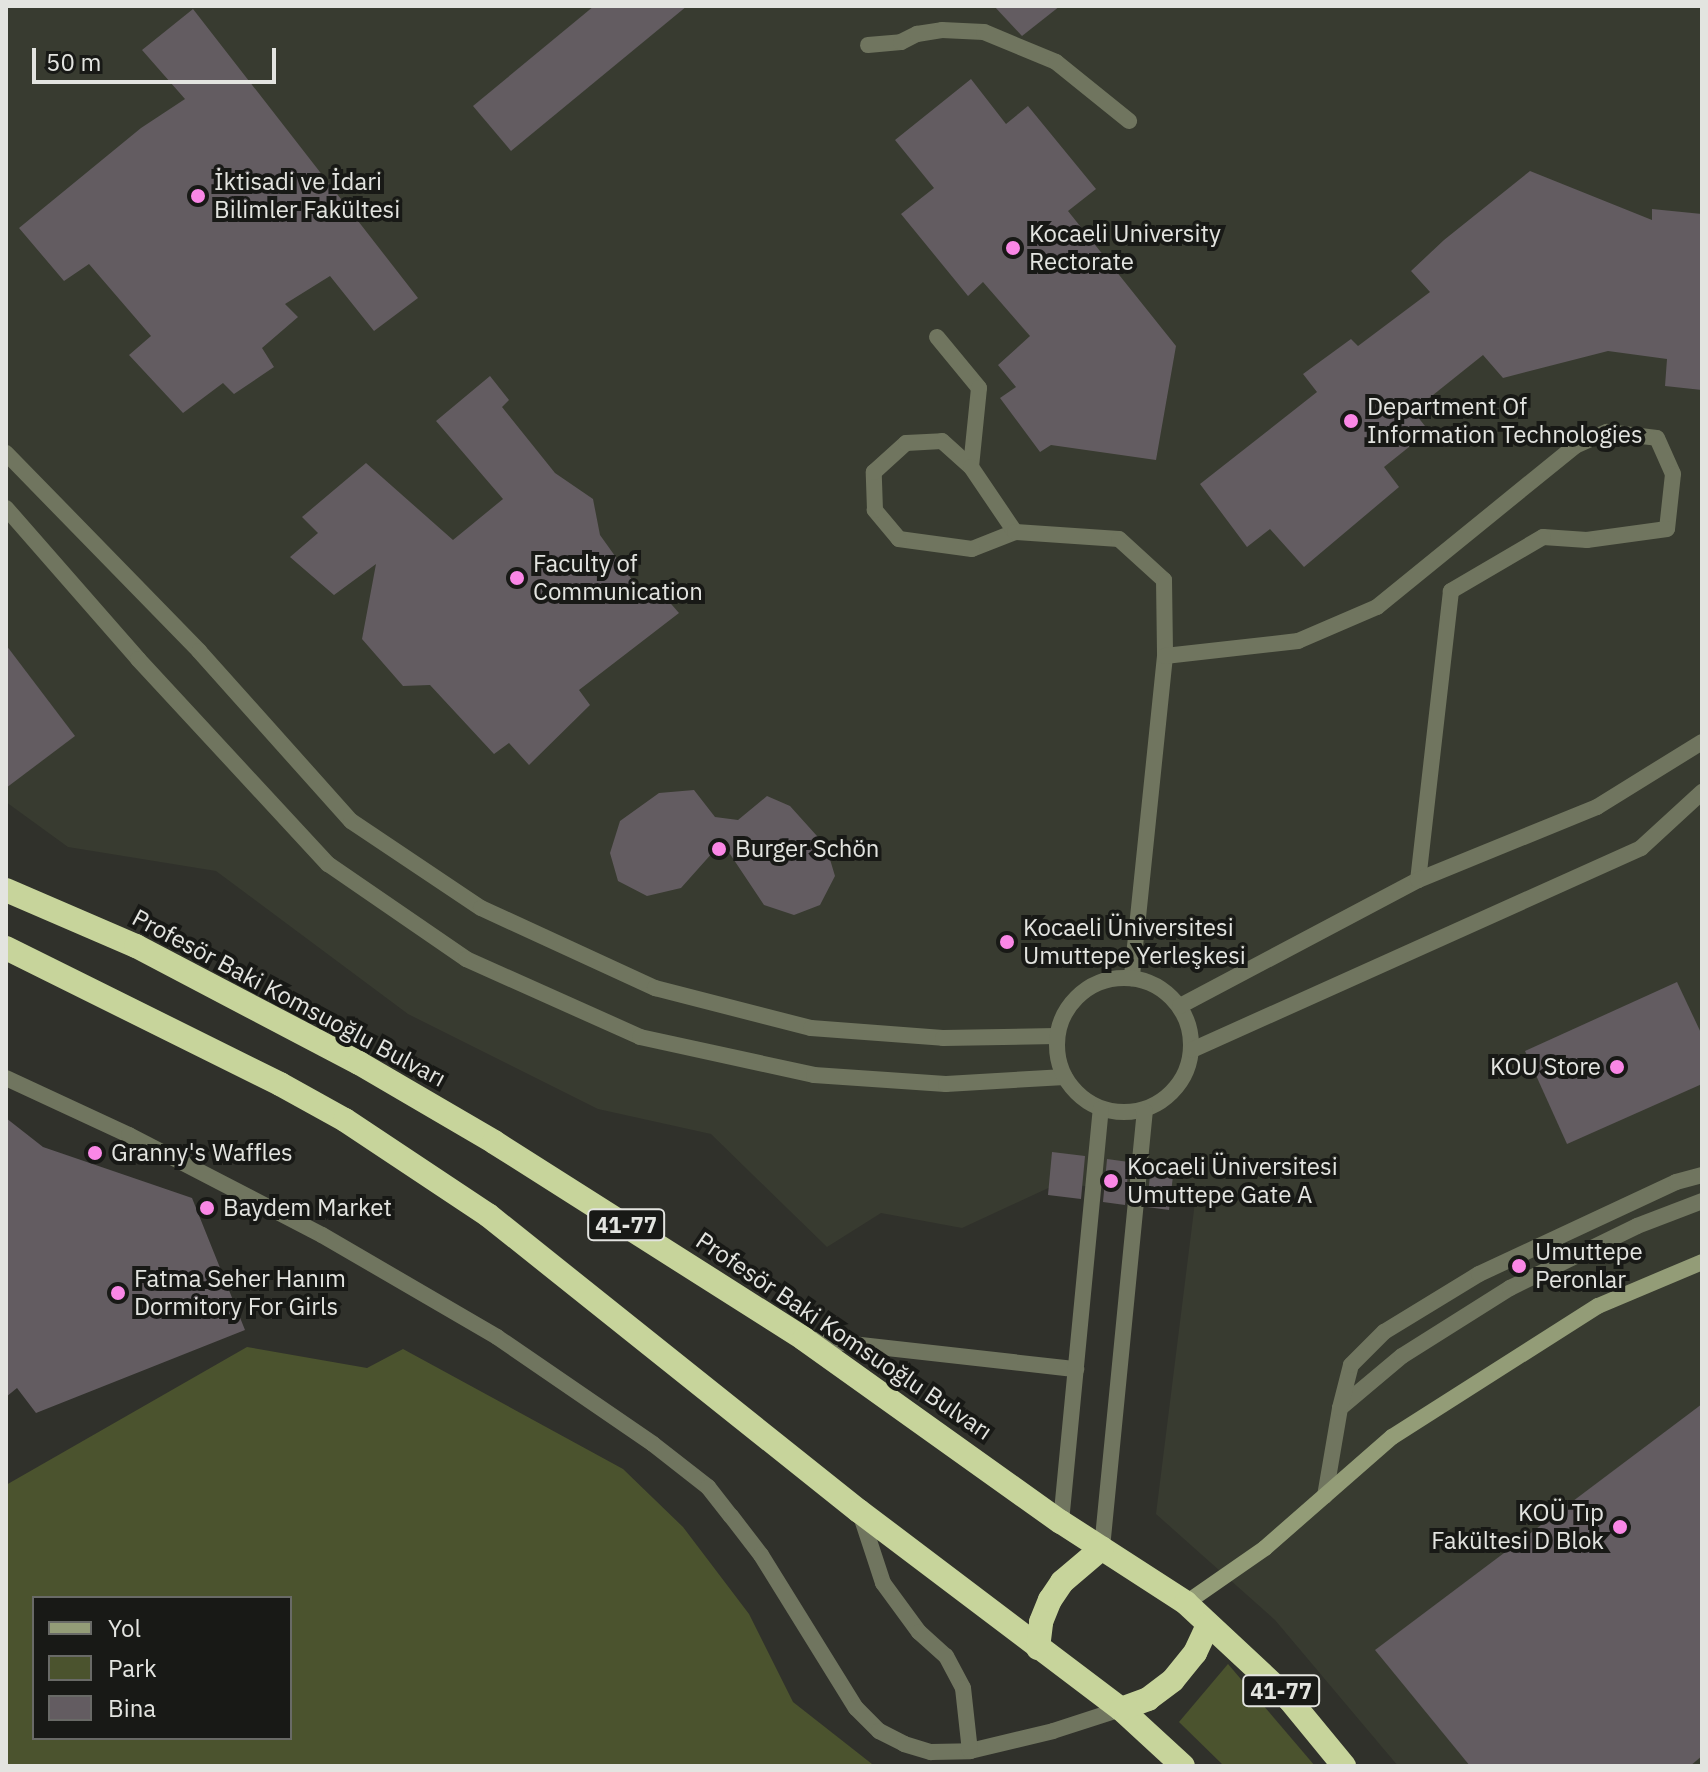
<!DOCTYPE html>
<meta charset="utf-8">
<style>
body{margin:0}
#map{position:relative;width:1708px;height:1772px;overflow:hidden;background:#30312b;font-family:"IBM Plex Sans",sans-serif}
div>[style]{position:absolute}
.built>*{inset:0;background:#383b30}
.green>*{inset:0;background:#4b532e}
.building>*{inset:0;background:#635c61}
.lane>*{height:16px;margin:-8px;padding:0 8px;transform-origin:8px;border-radius:8px;background:#70755f}
.lane>.ring{margin:-8px;padding:0;box-sizing:content-box;background:none;border:16px solid #70755f;border-radius:50%}
.secondary>*{height:16px;margin:-8px;padding:0 8px;transform-origin:8px;border-radius:8px;background:#939c77}
.highway>*{height:24px;margin:-12px;padding:0 12px;transform-origin:12px;border-radius:12px;background:#c7d49b}
.dots>*{width:22px;height:22px;translate:-50% -50%;box-sizing:border-box;border:4px solid #181916;border-radius:50%}
span{translate:-50% -50%;white-space:nowrap;text-align:center;line-height:1.15;-webkit-text-stroke:8px #181916;paint-order:stroke}
.shield-label span{padding:2px 6px;background:#181916;border:2px solid;border-radius:6px;-webkit-text-stroke-width:0}
.shield-label{font-size:22px;color:#e3e4e0;font-weight:700}
.poi-label{font-size:24px;color:#e3e4e0}
.left{translate:0 -50%;text-align:left}
.right{translate:-100% -50%;text-align:right}
.street-label{font-size:24px;color:#e3e4e0}
.frame{position:absolute;inset:0;border:8px solid #e3e4e0;pointer-events:none}
.legend{position:absolute;left:32px;top:1596px;width:260px;height:144px;box-sizing:border-box;background:#181916;border:2px solid #696a67;margin:0;padding:10px 14px;list-style:none;font-size:24px;color:#e3e4e0}
.legend li{display:flex;align-items:center;gap:16px;height:40px}
.legend b{width:40px;border:2px solid #696a67}
.scale{position:absolute;left:32px;top:48px;width:244px;height:36px;box-sizing:border-box;border:4px solid #e3e4e0;border-top:0;padding-left:10px;font-size:24px;line-height:28px;white-space:nowrap;color:#e3e4e0;-webkit-text-stroke:6px #181916;paint-order:stroke}
</style>
<div id="map">
<div class="built">
<i style="clip-path:polygon(6px 6px,1702px 6px,1702px 1766px,1398px 1766px,1275px 1620px,1156px 1514px,1196px 1194px,1057px 1184px,962px 1228px,881px 1213px,827px 1247px,711px 1134px,598px 1109px,408px 1014px,216px 871px,68px 847px,6px 802px)"></i>
</div>
<div class="green">
<i style="clip-path:polygon(evenodd,247px 1347px,367px 1368px,403px 1349px,623px 1469px,683px 1527px,749px 1614px,793px 1702px,872px 1764px,879px 1766px,6px 1766px,6px 1485px,247px 1347px,34px 1598px,290px 1598px,290px 1738px,34px 1738px,34px 1598px)"></i>
<i style="clip-path:polygon(1228px 1664px,1315px 1766px,1224px 1766px,1179px 1722px)"></i>
</div>
<div class="building">
<i style="clip-path:polygon(594px 6px,687px 6px,511px 151px,473px 106px)"></i>
<i style="clip-path:polygon(994px 6px,1060px 6px,1022px 36px)"></i>
<i style="clip-path:polygon(193px 9px,418px 298px,374px 331px,330px 276px,285px 304px,298px 317px,262px 348px,274px 367px,234px 394px,223px 383px,183px 413px,129px 355px,151px 336px,89px 264px,64px 281px,19px 228px,141px 128px,185px 99px,142px 50px)"></i>
<i style="clip-path:polygon(971px 79px,1006px 124px,1028px 106px,1096px 189px,1068px 211px,1176px 346px,1156px 460px,1051px 445px,1040px 452px,1000px 398px,1016px 387px,998px 365px,1030px 336px,983px 282px,968px 296px,901px 214px,934px 188px,895px 140px)"></i>
<i style="clip-path:polygon(1530px 171px,1652px 220px,1652px 209px,1702px 214px,1702px 390px,1665px 386px,1667px 359px,1608px 351px,1503px 378px,1483px 355px,1413px 411px,1429px 431px,1384px 467px,1399px 487px,1304px 567px,1270px 529px,1247px 547px,1200px 484px,1317px 392px,1303px 374px,1351px 339px,1358px 346px,1430px 292px,1411px 271px,1444px 240px)"></i>
<i style="clip-path:polygon(490px 376px,509px 400px,502px 407px,555px 473px,593px 499px,600px 535px,645px 598px,658px 589px,679px 613px,579px 690px,590px 705px,529px 765px,509px 743px,494px 754px,430px 685px,403px 686px,362px 639px,376px 564px,334px 595px,290px 557px,318px 533px,302px 517px,366px 463px,453px 540px,503px 499px,436px 421px)"></i>
<i style="clip-path:polygon(6px 645px,75px 736px,6px 788px)"></i>
<i style="clip-path:polygon(694px 790px,715px 817px,738px 820px,767px 796px,790px 806px,826px 846px,835px 876px,820px 905px,794px 915px,764px 905px,722px 842px,681px 888px,647px 896px,618px 881px,610px 853px,620px 821px,659px 793px)"></i>
<i style="clip-path:polygon(1677px 982px,1702px 1035px,1702px 1084px,1567px 1144px,1525px 1051px)"></i>
<i style="clip-path:polygon(6px 1118px,43px 1147px,192px 1198px,245px 1330px,36px 1413px,17px 1388px,6px 1397px)"></i>
<i style="clip-path:polygon(1052px 1152px,1085px 1156px,1081px 1199px,1048px 1195px)"></i>
<i style="clip-path:polygon(1107px 1159px,1129px 1162px,1125px 1205px,1103px 1202px)"></i>
<i style="clip-path:polygon(1151px 1164px,1174px 1167px,1169px 1210px,1147px 1207px)"></i>
<i style="clip-path:polygon(1702px 1404px,1702px 1756px,1690px 1766px,1470px 1766px,1375px 1650px)"></i>
</div>
<div class="lane">
<i style="left:868px;top:45px;width:33px;rotate:-5deg"></i>
<i style="left:901px;top:42px;width:18px;rotate:-27deg"></i>
<i style="left:917px;top:34px;width:25px;rotate:-9deg"></i>
<i style="left:942px;top:30px;width:42px;rotate:2.7deg"></i>
<i style="left:984px;top:32px;width:78px;rotate:22.6deg"></i>
<i style="left:1056px;top:62px;width:94px;rotate:38.9deg"></i>
<i style="left:937px;top:337px;width:66px;rotate:50.5deg"></i>
<i style="left:979px;top:388px;width:79px;rotate:95.8deg"></i>
<i style="left:6px;top:453px;width:277px;rotate:45.7deg"></i>
<i style="left:199px;top:651px;width:228px;rotate:48.2deg"></i>
<i style="left:351px;top:821px;width:156px;rotate:33.8deg"></i>
<i style="left:481px;top:908px;width:192px;rotate:24.7deg"></i>
<i style="left:655px;top:988px;width:161px;rotate:14.4deg"></i>
<i style="left:811px;top:1028px;width:132px;rotate:4.3deg"></i>
<i style="left:943px;top:1038px;width:113px;rotate:-1deg"></i>
<i style="left:6px;top:508px;width:201px;rotate:48.8deg"></i>
<i style="left:138px;top:659px;width:280px;rotate:47.2deg"></i>
<i style="left:328px;top:864px;width:168px;rotate:34.5deg"></i>
<i style="left:466px;top:959px;width:191px;rotate:24.1deg"></i>
<i style="left:640px;top:1037px;width:178px;rotate:12.3deg"></i>
<i style="left:814px;top:1075px;width:132px;rotate:3.9deg"></i>
<i style="left:946px;top:1084px;width:119px;rotate:-3.4deg"></i>
<i style="left:1015px;top:532px;width:46px;rotate:158.4deg"></i>
<i style="left:972px;top:549px;width:74px;rotate:-172.2deg"></i>
<i style="left:899px;top:539px;width:38px;rotate:-130deg"></i>
<i style="left:875px;top:510px;width:38px;rotate:-92deg"></i>
<i style="left:874px;top:472px;width:43px;rotate:-42.2deg"></i>
<i style="left:906px;top:443px;width:36px;rotate:-3deg"></i>
<i style="left:942px;top:441px;width:39px;rotate:42deg"></i>
<i style="left:971px;top:467px;width:78px;rotate:55.9deg"></i>
<i style="left:1015px;top:532px;width:104px;rotate:3.9deg"></i>
<i style="left:1119px;top:539px;width:61px;rotate:42.3deg"></i>
<i style="left:1164px;top:580px;width:76px;rotate:89.2deg"></i>
<i style="left:1165px;top:656px;width:324px;rotate:95.9deg"></i>
<i style="left:1165px;top:656px;width:134px;rotate:-6.4deg"></i>
<i style="left:1298px;top:641px;width:86px;rotate:-23.3deg"></i>
<i style="left:1377px;top:607px;width:255px;rotate:-39.1deg"></i>
<i style="left:1575px;top:446px;width:35px;rotate:-24deg"></i>
<i style="left:1607px;top:432px;width:50px;rotate:6.8deg"></i>
<i style="left:1657px;top:438px;width:39px;rotate:66deg"></i>
<i style="left:1673px;top:474px;width:55px;rotate:96.2deg"></i>
<i style="left:1667px;top:529px;width:81px;rotate:172.2deg"></i>
<i style="left:1587px;top:540px;width:44px;rotate:-176.1deg"></i>
<i style="left:1543px;top:537px;width:107px;rotate:149.6deg"></i>
<i style="left:1451px;top:591px;width:291px;rotate:96.5deg"></i>
<i class="ring" style="left:1057px;top:978px;width:118px;height:118px"></i>
<i style="left:1180px;top:1006px;width:269px;rotate:-27.9deg"></i>
<i style="left:1418px;top:880px;width:193px;rotate:-22.2deg"></i>
<i style="left:1597px;top:807px;width:123px;rotate:-31.8deg"></i>
<i style="left:1192px;top:1050px;width:492px;rotate:-24.2deg"></i>
<i style="left:1641px;top:848px;width:83px;rotate:-42.6deg"></i>
<i style="left:6px;top:1078px;width:136px;rotate:24.9deg"></i>
<i style="left:129px;top:1135px;width:217px;rotate:27.4deg"></i>
<i style="left:322px;top:1235px;width:203px;rotate:30.2deg"></i>
<i style="left:497px;top:1337px;width:189px;rotate:34.4deg"></i>
<i style="left:653px;top:1444px;width:70px;rotate:38deg"></i>
<i style="left:708px;top:1487px;width:37px;rotate:52deg"></i>
<i style="left:731px;top:1516px;width:49px;rotate:52.4deg"></i>
<i style="left:761px;top:1555px;width:180px;rotate:58.2deg"></i>
<i style="left:856px;top:1708px;width:33px;rotate:45deg"></i>
<i style="left:879px;top:1731px;width:28px;rotate:27deg"></i>
<i style="left:904px;top:1744px;width:28px;rotate:17deg"></i>
<i style="left:931px;top:1752px;width:39px;rotate:-1deg"></i>
<i style="left:970px;top:1751px;width:85px;rotate:-13.5deg"></i>
<i style="left:1053px;top:1731px;width:71px;rotate:-17.9deg"></i>
<i style="left:807px;top:1339px;width:271px;rotate:6.4deg"></i>
<i style="left:1340px;top:1408px;width:81px;rotate:-40deg"></i>
<i style="left:1402px;top:1356px;width:128px;rotate:-32.2deg"></i>
<i style="left:1510px;top:1288px;width:141px;rotate:-26deg"></i>
<i style="left:1637px;top:1226px;width:70px;rotate:-21deg"></i>
<i style="left:1325px;top:1496px;width:89px;rotate:-80.3deg"></i>
<i style="left:1340px;top:1408px;width:44px;rotate:-75.7deg"></i>
<i style="left:1351px;top:1365px;width:47px;rotate:-45deg"></i>
<i style="left:1384px;top:1332px;width:111px;rotate:-31.4deg"></i>
<i style="left:1479px;top:1274px;width:217px;rotate:-25deg"></i>
<i style="left:1676px;top:1182px;width:27px;rotate:-15deg"></i>
<i style="left:860px;top:1513px;width:74px;rotate:71.8deg"></i>
<i style="left:883px;top:1583px;width:61px;rotate:53.7deg"></i>
<i style="left:919px;top:1632px;width:36px;rotate:42deg"></i>
<i style="left:946px;top:1656px;width:36px;rotate:62deg"></i>
<i style="left:963px;top:1688px;width:63px;rotate:83.7deg"></i>
<i style="left:1061px;top:1522px;width:415px;rotate:-84.5deg"></i>
<i style="left:1102px;top:1548px;width:439px;rotate:-84.4deg"></i>
</div>
<div class="secondary">
<i style="left:1186px;top:1603px;width:96px;rotate:-34.8deg"></i>
<i style="left:1265px;top:1548px;width:169px;rotate:-41.2deg"></i>
<i style="left:1392px;top:1437px;width:244px;rotate:-32.5deg"></i>
<i style="left:1598px;top:1306px;width:113px;rotate:-22.9deg"></i>
</div>
<div class="highway">
<i style="left:6px;top:890px;width:142px;rotate:23.3deg"></i>
<i style="left:136px;top:946px;width:252px;rotate:27.7deg"></i>
<i style="left:359px;top:1063px;width:156px;rotate:30.3deg"></i>
<i style="left:494px;top:1142px;width:367px;rotate:32.4deg"></i>
<i style="left:804px;top:1339px;width:315px;rotate:35.5deg"></i>
<i style="left:1061px;top:1522px;width:149px;rotate:32.9deg"></i>
<i style="left:1186px;top:1603px;width:141px;rotate:43deg"></i>
<i style="left:1289px;top:1699px;width:87px;rotate:50.6deg"></i>
<i style="left:6px;top:948px;width:306px;rotate:26.4deg"></i>
<i style="left:280px;top:1084px;width:74px;rotate:29deg"></i>
<i style="left:345px;top:1120px;width:172px;rotate:33.6deg"></i>
<i style="left:488px;top:1215px;width:475px;rotate:38.6deg"></i>
<i style="left:859px;top:1511px;width:328px;rotate:37.1deg"></i>
<i style="left:1121px;top:1709px;width:84px;rotate:42.6deg"></i>
<i style="left:1038px;top:1648px;width:26px;rotate:-83deg"></i>
<i style="left:1041px;top:1622px;width:24px;rotate:-68deg"></i>
<i style="left:1050px;top:1600px;width:22px;rotate:-56deg"></i>
<i style="left:1062px;top:1582px;width:52px;rotate:-40.4deg"></i>
<i style="left:1121px;top:1709px;width:29px;rotate:-20deg"></i>
<i style="left:1148px;top:1699px;width:31px;rotate:-37deg"></i>
<i style="left:1173px;top:1680px;width:35px;rotate:-51deg"></i>
<i style="left:1195px;top:1653px;width:31px;rotate:-65deg"></i>
</div>
<div class="dots">
<i style="left:198px;top:196px;background:#fa87e6"></i>
<i style="left:1013px;top:248px;background:#fa87e6"></i>
<i style="left:1351px;top:421px;background:#fa87e6"></i>
<i style="left:517px;top:578px;background:#fa87e6"></i>
<i style="left:719px;top:849px;background:#fa87e6"></i>
<i style="left:1007px;top:942px;background:#fa87e6"></i>
<i style="left:1617px;top:1067px;background:#fa87e6"></i>
<i style="left:95px;top:1153px;background:#fa87e6"></i>
<i style="left:1111px;top:1181px;background:#fa87e6"></i>
<i style="left:207px;top:1208px;background:#fa87e6"></i>
<i style="left:1519px;top:1266px;background:#fa87e6"></i>
<i style="left:118px;top:1293px;background:#fa87e6"></i>
<i style="left:1620px;top:1527px;background:#fa87e6"></i>
</div>
<div class="shield-label">
<span style="left:626px;top:1225px">41-77</span>
<span style="left:1281px;top:1691px">41-77</span>
</div>
<div class="poi-label">
<span class="left" style="left:214px;top:196px">İktisadi ve İdari<br>Bilimler Fakültesi</span>
<span class="left" style="left:1029px;top:248px">Kocaeli University<br>Rectorate</span>
<span class="left" style="left:1367px;top:421px">Department Of<br>Information Technologies</span>
<span class="left" style="left:533px;top:578px">Faculty of<br>Communication</span>
<span class="left" style="left:735px;top:849px">Burger Schön</span>
<span class="left" style="left:1023px;top:942px">Kocaeli Üniversitesi<br>Umuttepe Yerleşkesi</span>
<span class="right" style="left:1601px;top:1067px">KOU Store</span>
<span class="left" style="left:111px;top:1153px">Granny's Waffles</span>
<span class="left" style="left:1127px;top:1181px">Kocaeli Üniversitesi<br>Umuttepe Gate A</span>
<span class="left" style="left:223px;top:1208px">Baydem Market</span>
<span class="left" style="left:1535px;top:1266px">Umuttepe<br>Peronlar</span>
<span class="left" style="left:134px;top:1293px">Fatma Seher Hanım<br>Dormitory For Girls</span>
<span class="right" style="left:1604px;top:1527px">KOÜ Tıp<br>Fakültesi D Blok</span>
</div>
<div class="street-label">
<span style="left:289px;top:998px;rotate:28deg">Profesör Baki Komsuoğlu Bulvarı</span>
<span style="left:844px;top:1336px;rotate:34deg">Profesör Baki Komsuoğlu Bulvarı</span>
</div>
<div class="frame"></div>
<ul class="legend">
<li><b style="height:10px;background:#939c77"></b>Yol</li>
<li><b style="height:22px;background:#4b532e"></b>Park</li>
<li><b style="height:22px;background:#635c61"></b>Bina</li>
</ul>
<div class="scale">50 m</div>
</div>
